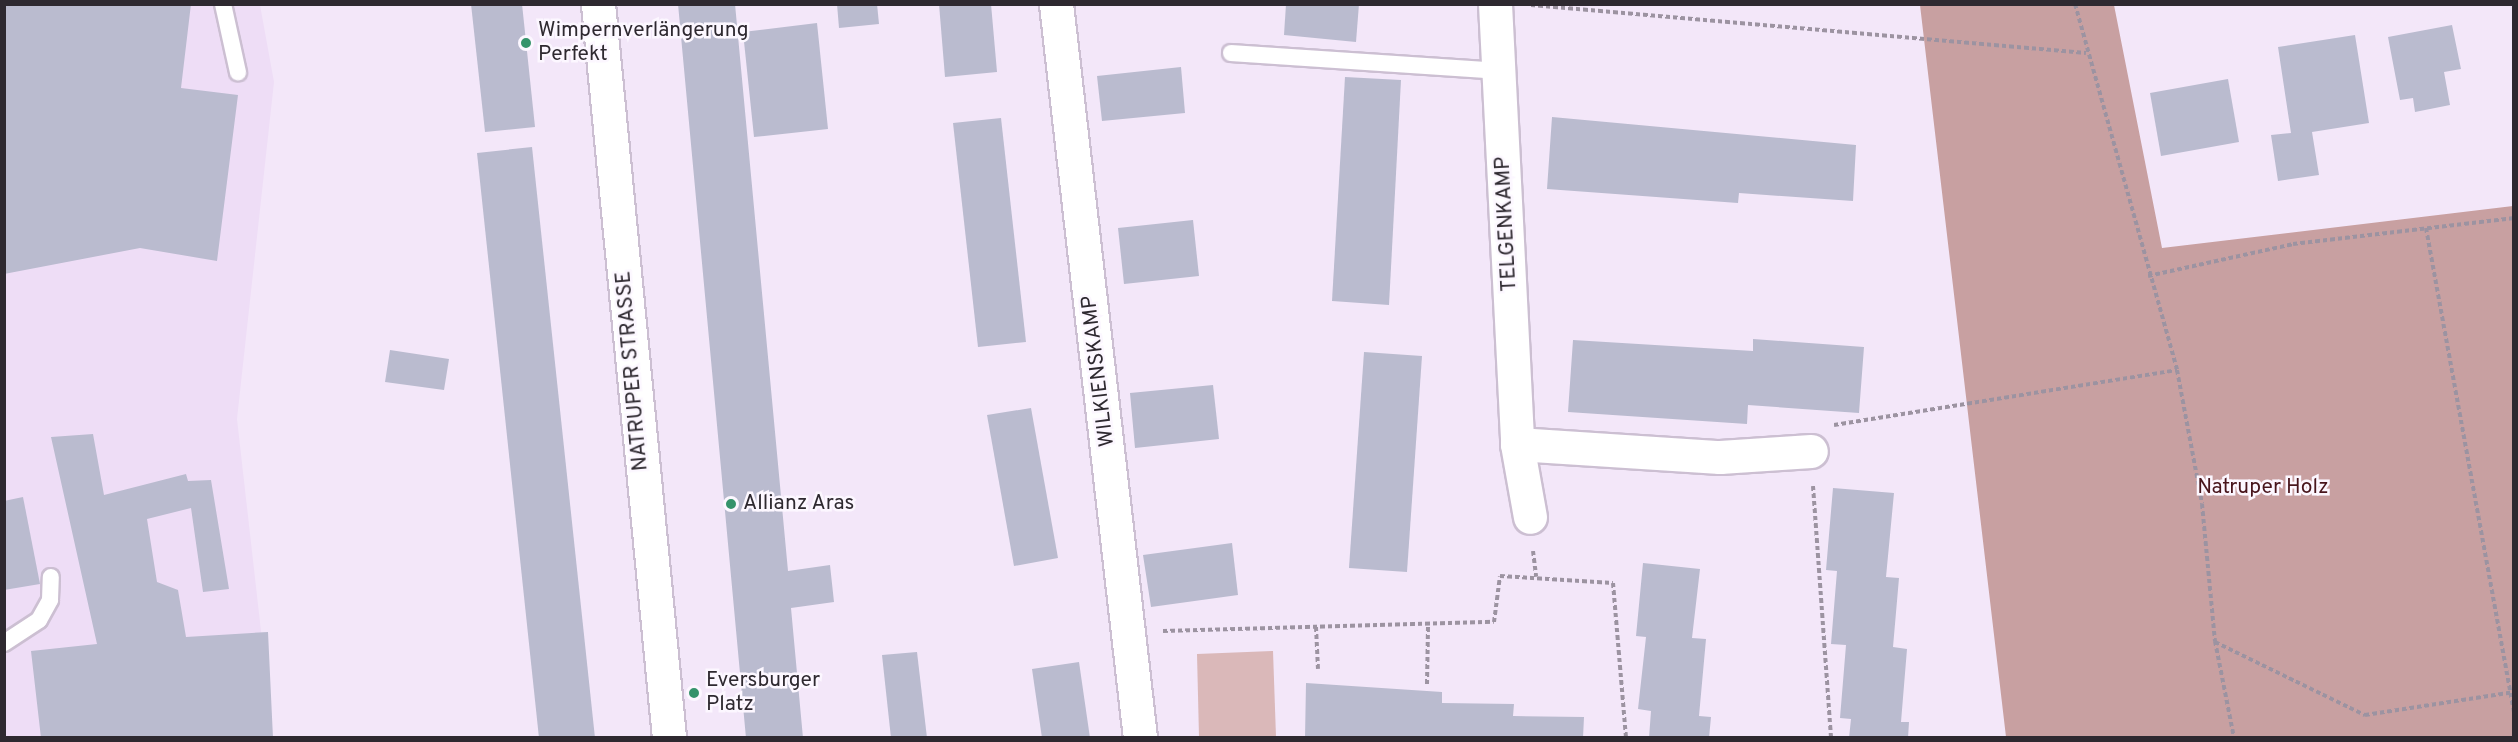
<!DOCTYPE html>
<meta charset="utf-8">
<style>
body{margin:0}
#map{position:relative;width:2518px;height:742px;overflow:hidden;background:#f3e7f9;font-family:Overpass,sans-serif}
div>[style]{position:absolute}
.built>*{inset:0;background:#eeddf6}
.green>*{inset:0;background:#dab8b9}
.forest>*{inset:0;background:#c8a0a1}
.building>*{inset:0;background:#babbcf}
.path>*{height:4px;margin-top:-2px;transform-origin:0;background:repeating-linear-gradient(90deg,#9c93a1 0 4.5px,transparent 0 7.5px)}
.roads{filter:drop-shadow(2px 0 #ccbfd2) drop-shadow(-2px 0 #ccbfd2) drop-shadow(0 2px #ccbfd2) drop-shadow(0 -2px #ccbfd2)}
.lane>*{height:16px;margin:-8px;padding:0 8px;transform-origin:8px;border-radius:8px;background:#fff}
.street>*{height:33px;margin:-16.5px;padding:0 16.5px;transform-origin:16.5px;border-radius:16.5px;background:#fff}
.secondary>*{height:33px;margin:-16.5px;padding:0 16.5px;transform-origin:16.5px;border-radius:16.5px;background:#fff}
.dots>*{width:16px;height:16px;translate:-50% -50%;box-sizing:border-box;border:3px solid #fcf7ff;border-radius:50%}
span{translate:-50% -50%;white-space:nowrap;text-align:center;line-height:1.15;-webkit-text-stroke:5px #fcf7ff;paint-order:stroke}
.poi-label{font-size:21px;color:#2e2930}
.left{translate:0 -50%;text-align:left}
.street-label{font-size:21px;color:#2e2930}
.park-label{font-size:21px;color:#48151c}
.frame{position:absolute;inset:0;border:6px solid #2e2930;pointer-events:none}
</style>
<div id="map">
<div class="built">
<i style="clip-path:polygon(4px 5px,260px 5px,274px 82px,237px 419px,273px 737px,5px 737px)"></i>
</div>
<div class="green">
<i style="clip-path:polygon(1273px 651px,1276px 737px,1199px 737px,1197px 654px)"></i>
</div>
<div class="forest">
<i style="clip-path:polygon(1920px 5px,2114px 5px,2162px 248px,2513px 206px,2513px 737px,2006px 737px)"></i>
</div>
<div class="building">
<i style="clip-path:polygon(4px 4px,191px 4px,181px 88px,238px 95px,217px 261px,140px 248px,4px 274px)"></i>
<i style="clip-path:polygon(471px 4px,522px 4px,535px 127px,485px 132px)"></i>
<i style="clip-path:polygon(678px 4px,735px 4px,788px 571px,830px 565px,834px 602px,791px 608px,803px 738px,746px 738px)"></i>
<i style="clip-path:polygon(837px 4px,877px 4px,879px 24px,839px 28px)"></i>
<i style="clip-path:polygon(939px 4px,991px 4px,997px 72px,945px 77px)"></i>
<i style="clip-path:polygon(1286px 4px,1359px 4px,1356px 42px,1284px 35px)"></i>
<i style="clip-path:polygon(817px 23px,828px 129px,754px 137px,743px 32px)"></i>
<i style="clip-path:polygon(2452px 25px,2461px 69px,2444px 72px,2450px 105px,2415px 112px,2413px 98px,2400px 100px,2388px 37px)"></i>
<i style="clip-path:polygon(2355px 35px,2369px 123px,2312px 132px,2319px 175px,2278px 181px,2271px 135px,2291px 133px,2278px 47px)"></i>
<i style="clip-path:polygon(1181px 67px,1185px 113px,1102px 121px,1097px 76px)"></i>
<i style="clip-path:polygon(1345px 77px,1401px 80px,1389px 305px,1332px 301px)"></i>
<i style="clip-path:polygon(2228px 79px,2239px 142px,2161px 156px,2150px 93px)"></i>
<i style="clip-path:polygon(1552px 117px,1856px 145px,1853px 201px,1739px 193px,1738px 203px,1547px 189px)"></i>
<i style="clip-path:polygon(1001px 118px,1026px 342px,978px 347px,953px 123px)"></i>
<i style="clip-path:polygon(532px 147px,595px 738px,539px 738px,477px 153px)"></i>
<i style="clip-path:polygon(1193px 220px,1199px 276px,1124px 284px,1118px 228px)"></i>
<i style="clip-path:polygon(1753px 339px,1864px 347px,1859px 413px,1748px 405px,1747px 424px,1568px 412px,1573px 340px,1753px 351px)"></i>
<i style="clip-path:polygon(390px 350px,449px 359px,444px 390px,385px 382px)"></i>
<i style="clip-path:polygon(1364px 352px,1422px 356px,1407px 572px,1349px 568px)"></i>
<i style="clip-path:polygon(1213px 385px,1219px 439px,1135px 448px,1130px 393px)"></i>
<i style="clip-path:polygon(1031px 408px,1058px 558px,1014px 566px,987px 415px)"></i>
<i style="clip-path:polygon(93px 434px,104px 495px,186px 474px,188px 481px,211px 480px,229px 589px,203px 592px,191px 508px,147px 519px,157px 582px,178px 590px,186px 637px,268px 632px,273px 738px,41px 738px,31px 651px,97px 644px,51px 437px)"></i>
<i style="clip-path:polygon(1833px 488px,1894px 493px,1886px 577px,1899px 578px,1893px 647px,1907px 649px,1901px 722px,1909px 722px,1908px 738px,1849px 738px,1851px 719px,1840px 718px,1846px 645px,1831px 644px,1837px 571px,1826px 570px)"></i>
<i style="clip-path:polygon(23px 497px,40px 584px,4px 590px,4px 501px)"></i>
<i style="clip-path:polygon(1232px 543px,1238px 595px,1151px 607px,1143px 555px)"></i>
<i style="clip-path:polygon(1643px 563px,1700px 569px,1692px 638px,1706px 639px,1699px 716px,1711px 717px,1709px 738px,1649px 738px,1651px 711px,1638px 709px,1646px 637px,1636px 636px)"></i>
<i style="clip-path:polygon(917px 652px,927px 738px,891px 738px,882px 655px)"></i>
<i style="clip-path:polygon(1079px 662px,1090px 738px,1042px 738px,1032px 669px)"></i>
<i style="clip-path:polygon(1306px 683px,1442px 692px,1442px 703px,1514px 704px,1513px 716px,1584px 717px,1583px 738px,1305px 738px)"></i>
</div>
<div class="path">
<i style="left:2075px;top:4px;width:380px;rotate:74.4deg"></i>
<i style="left:2177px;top:370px;width:136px;rotate:79.4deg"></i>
<i style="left:2202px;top:504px;width:138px;rotate:84.6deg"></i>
<i style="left:2215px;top:641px;width:99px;rotate:78.9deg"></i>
<i style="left:1531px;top:5px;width:557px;rotate:4.94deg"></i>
<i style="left:2426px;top:228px;width:492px;rotate:79.7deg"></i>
<i style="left:2148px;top:276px;width:148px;rotate:-12.4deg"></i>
<i style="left:2293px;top:244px;width:223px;rotate:-6.7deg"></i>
<i style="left:1834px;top:425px;width:347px;rotate:-9.1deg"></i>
<i style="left:1813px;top:486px;width:253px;rotate:85.9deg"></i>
<i style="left:1533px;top:551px;width:26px;rotate:83deg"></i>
<i style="left:1316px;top:627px;width:42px;rotate:87.3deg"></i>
<i style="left:1163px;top:631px;width:331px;rotate:-1.6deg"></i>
<i style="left:1494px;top:622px;width:46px;rotate:-82.6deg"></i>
<i style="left:1500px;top:576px;width:113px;rotate:3.5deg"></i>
<i style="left:1613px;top:583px;width:156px;rotate:85.2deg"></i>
<i style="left:2215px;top:642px;width:167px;rotate:26deg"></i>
<i style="left:2365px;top:715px;width:151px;rotate:-8.8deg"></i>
<i style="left:1427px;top:684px;width:60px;rotate:-89deg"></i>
</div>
<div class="roads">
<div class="lane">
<i style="left:223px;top:4px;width:70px;rotate:77.6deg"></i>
<i style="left:1231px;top:53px;width:270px;rotate:3.8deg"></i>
<i style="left:4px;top:643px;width:42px;rotate:-33.3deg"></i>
<i style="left:39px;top:620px;width:23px;rotate:-61deg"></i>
<i style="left:50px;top:600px;width:23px;rotate:-88deg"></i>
</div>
<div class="street">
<i style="left:1056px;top:4px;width:739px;rotate:83.47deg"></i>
<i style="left:1495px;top:4px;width:441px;rotate:87.1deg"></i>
<i style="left:1517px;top:444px;width:74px;rotate:79.9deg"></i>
<i style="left:1517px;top:444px;width:203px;rotate:3.7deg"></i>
<i style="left:1720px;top:457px;width:91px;rotate:-3.8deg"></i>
</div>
<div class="secondary">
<i style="left:598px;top:4px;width:737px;rotate:84.47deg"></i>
</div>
</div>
<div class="dots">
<i style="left:526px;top:43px;background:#35936b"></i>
<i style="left:731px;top:504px;background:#35936b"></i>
<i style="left:694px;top:693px;background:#35936b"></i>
</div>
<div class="poi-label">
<span class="left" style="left:538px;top:43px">Wimpernverlängerung<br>Perfekt</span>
<span class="left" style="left:743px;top:504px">Allianz Aras</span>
<span class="left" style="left:706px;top:693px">Eversburger<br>Platz</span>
</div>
<div class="street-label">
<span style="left:1507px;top:224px;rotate:-93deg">TELGENKAMP</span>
<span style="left:633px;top:371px;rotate:-95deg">NATRUPER STRASSE</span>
<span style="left:1099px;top:371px;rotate:-97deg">WILKIENSKAMP</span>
</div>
<div class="park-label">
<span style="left:2263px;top:488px">Natruper Holz</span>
</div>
<div class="frame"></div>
</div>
